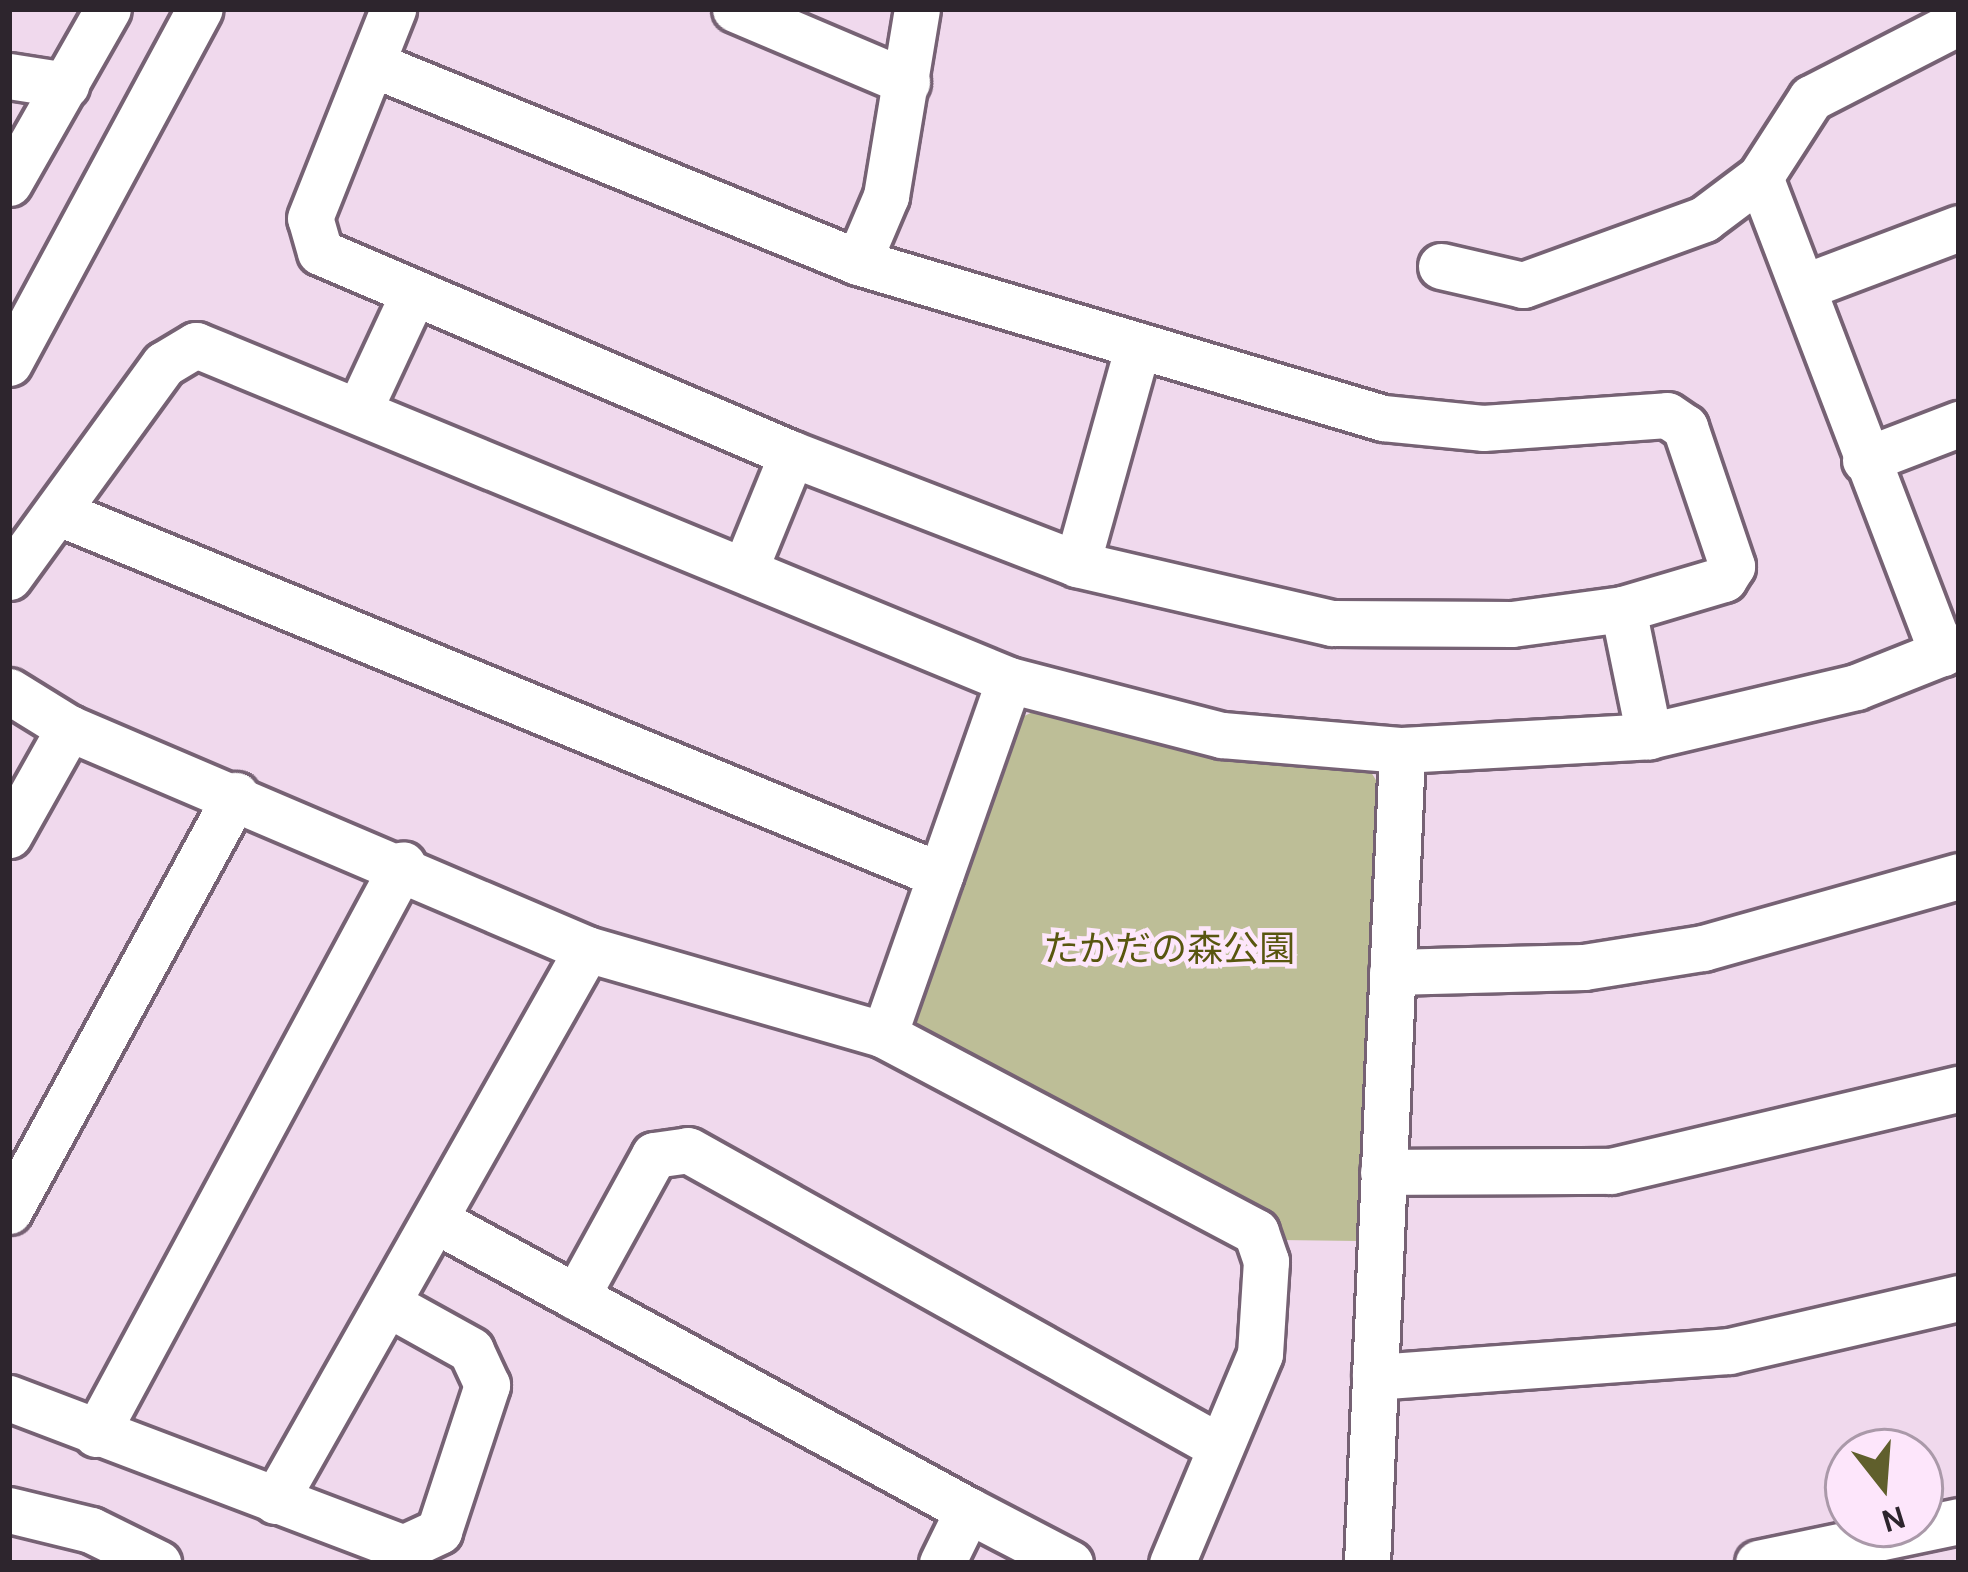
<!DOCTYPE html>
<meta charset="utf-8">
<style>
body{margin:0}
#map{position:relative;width:1968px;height:1572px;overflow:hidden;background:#f0d9ed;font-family:Karla,"Noto Sans JP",sans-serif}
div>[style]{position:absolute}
.green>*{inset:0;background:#bdbe97}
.roads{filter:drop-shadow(3px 0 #766274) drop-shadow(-3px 0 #766274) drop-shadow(0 3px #766274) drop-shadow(0 -3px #766274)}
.minor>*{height:45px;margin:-22.5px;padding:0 22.5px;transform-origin:22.5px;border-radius:22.5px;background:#fff}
span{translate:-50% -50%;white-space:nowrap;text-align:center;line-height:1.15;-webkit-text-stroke:9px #fde6fb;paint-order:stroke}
.park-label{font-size:36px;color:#58560f}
.frame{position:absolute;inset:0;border:12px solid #2d252d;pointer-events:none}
.north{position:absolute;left:1824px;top:1428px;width:120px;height:120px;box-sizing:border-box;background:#fde6fb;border:3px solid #aa99a9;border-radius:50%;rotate:163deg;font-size:33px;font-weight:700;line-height:48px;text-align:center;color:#2d252d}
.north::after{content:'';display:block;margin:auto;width:42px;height:54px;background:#605f2c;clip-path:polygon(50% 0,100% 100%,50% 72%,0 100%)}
</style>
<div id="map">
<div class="green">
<i style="clip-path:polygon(1039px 709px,1246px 761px,1371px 772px,1382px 790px,1359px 1241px,1280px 1240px,916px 1038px,907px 1015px,1020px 718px)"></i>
</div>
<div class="roads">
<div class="minor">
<i style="left:735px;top:9px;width:187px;rotate:23deg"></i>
<i style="left:372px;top:64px;width:525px;rotate:22.17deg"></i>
<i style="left:858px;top:262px;width:548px;rotate:16.55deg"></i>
<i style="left:1383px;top:418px;width:100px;rotate:5.7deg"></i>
<i style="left:1483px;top:428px;width:184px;rotate:-4deg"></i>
<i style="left:1667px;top:415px;width:22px;rotate:34deg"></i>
<i style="left:1685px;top:427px;width:147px;rotate:71.3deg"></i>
<i style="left:1732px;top:566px;width:15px;rotate:122deg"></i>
<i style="left:1724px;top:579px;width:105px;rotate:163.5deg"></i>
<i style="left:1623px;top:609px;width:112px;rotate:172.3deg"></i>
<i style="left:1512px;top:624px;width:180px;rotate:-179.7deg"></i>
<i style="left:1332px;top:623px;width:262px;rotate:-167deg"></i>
<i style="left:1077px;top:564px;width:305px;rotate:-158.9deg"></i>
<i style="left:792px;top:454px;width:513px;rotate:-156.83deg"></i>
<i style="left:320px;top:252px;width:35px;rotate:-106deg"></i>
<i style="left:310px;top:218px;width:225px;rotate:-68.3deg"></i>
<i style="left:9px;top:76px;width:58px;rotate:9deg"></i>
<i style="left:1760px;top:177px;width:510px;rotate:69.08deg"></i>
<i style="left:9px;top:183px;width:200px;rotate:-60.4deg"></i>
<i style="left:858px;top:262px;width:72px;rotate:-67deg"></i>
<i style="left:886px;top:196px;width:190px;rotate:-80.6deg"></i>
<i style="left:1441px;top:266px;width:84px;rotate:13deg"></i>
<i style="left:1523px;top:285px;width:193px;rotate:-20deg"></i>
<i style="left:1704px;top:219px;width:70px;rotate:-36.9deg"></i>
<i style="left:1760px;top:177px;width:94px;rotate:-57.2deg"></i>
<i style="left:1811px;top:98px;width:166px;rotate:-27.2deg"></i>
<i style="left:1803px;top:287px;width:167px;rotate:-20.7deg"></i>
<i style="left:9px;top:363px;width:402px;rotate:-61.7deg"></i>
<i style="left:359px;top:410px;width:128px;rotate:-65deg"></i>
<i style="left:1865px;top:460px;width:101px;rotate:-21deg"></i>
<i style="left:57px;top:512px;width:955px;rotate:22.35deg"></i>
<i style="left:747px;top:564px;width:119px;rotate:-67.8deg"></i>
<i style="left:1077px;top:564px;width:227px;rotate:-74.4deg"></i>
<i style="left:9px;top:577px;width:263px;rotate:-54deg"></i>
<i style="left:164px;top:364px;width:37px;rotate:-31deg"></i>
<i style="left:196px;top:345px;width:879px;rotate:22.39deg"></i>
<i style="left:1009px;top:680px;width:220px;rotate:14.5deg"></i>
<i style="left:1222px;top:735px;width:181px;rotate:4.8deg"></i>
<i style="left:1402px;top:750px;width:247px;rotate:-3.2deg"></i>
<i style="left:1649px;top:736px;width:213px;rotate:-13.3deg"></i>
<i style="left:1856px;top:687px;width:111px;rotate:-21.7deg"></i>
<i style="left:1623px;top:609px;width:130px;rotate:78.4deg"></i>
<i style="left:9px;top:691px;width:70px;rotate:31.7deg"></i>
<i style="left:69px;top:728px;width:563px;rotate:23.11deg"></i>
<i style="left:587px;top:949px;width:309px;rotate:16.1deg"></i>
<i style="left:884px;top:1035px;width:421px;rotate:27.9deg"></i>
<i style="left:1256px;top:1232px;width:31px;rotate:71deg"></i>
<i style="left:1266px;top:1261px;width:93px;rotate:93.7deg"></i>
<i style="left:1260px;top:1354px;width:227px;rotate:112.8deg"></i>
<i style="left:9px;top:835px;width:123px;rotate:-60.7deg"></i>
<i style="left:1392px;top:972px;width:192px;rotate:-1.5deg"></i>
<i style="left:1584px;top:967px;width:121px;rotate:-9.1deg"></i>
<i style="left:1703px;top:948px;width:266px;rotate:-15.7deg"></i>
<i style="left:884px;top:1035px;width:376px;rotate:-70.6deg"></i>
<i style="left:1383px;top:1172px;width:228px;rotate:-0.3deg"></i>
<i style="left:1611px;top:1171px;width:358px;rotate:-13.3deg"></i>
<i style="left:9px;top:1211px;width:474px;rotate:-61.4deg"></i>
<i style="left:435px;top:1220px;width:607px;rotate:28.55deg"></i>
<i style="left:576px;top:1297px;width:162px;rotate:-61.2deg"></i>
<i style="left:654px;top:1155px;width:34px;rotate:-8deg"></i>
<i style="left:688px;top:1150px;width:609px;rotate:29.17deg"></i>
<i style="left:1375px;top:1377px;width:355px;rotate:-4.2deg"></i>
<i style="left:1729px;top:1351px;width:236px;rotate:-13deg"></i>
<i style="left:9px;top:1398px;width:422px;rotate:20.8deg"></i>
<i style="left:403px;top:1548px;width:40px;rotate:-25deg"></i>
<i style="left:439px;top:1531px;width:154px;rotate:-71.8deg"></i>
<i style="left:487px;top:1385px;width:38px;rotate:-115deg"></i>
<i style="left:471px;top:1350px;width:95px;rotate:-151deg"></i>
<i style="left:96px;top:1434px;width:647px;rotate:-61.69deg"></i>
<i style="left:275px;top:1501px;width:634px;rotate:-60.52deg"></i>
<i style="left:9px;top:1510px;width:84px;rotate:13.7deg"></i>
<i style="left:91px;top:1530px;width:75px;rotate:26.2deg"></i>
<i style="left:942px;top:1563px;width:59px;rotate:-63.9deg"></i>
<i style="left:968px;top:1510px;width:115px;rotate:27.5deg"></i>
<i style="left:1367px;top:1563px;width:814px;rotate:-87.53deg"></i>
<i style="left:1758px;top:1563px;width:205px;rotate:-11.8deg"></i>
</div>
</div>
<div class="park-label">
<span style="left:1169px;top:950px">たかだの森公園</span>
</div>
<div class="frame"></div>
<div class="north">N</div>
</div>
